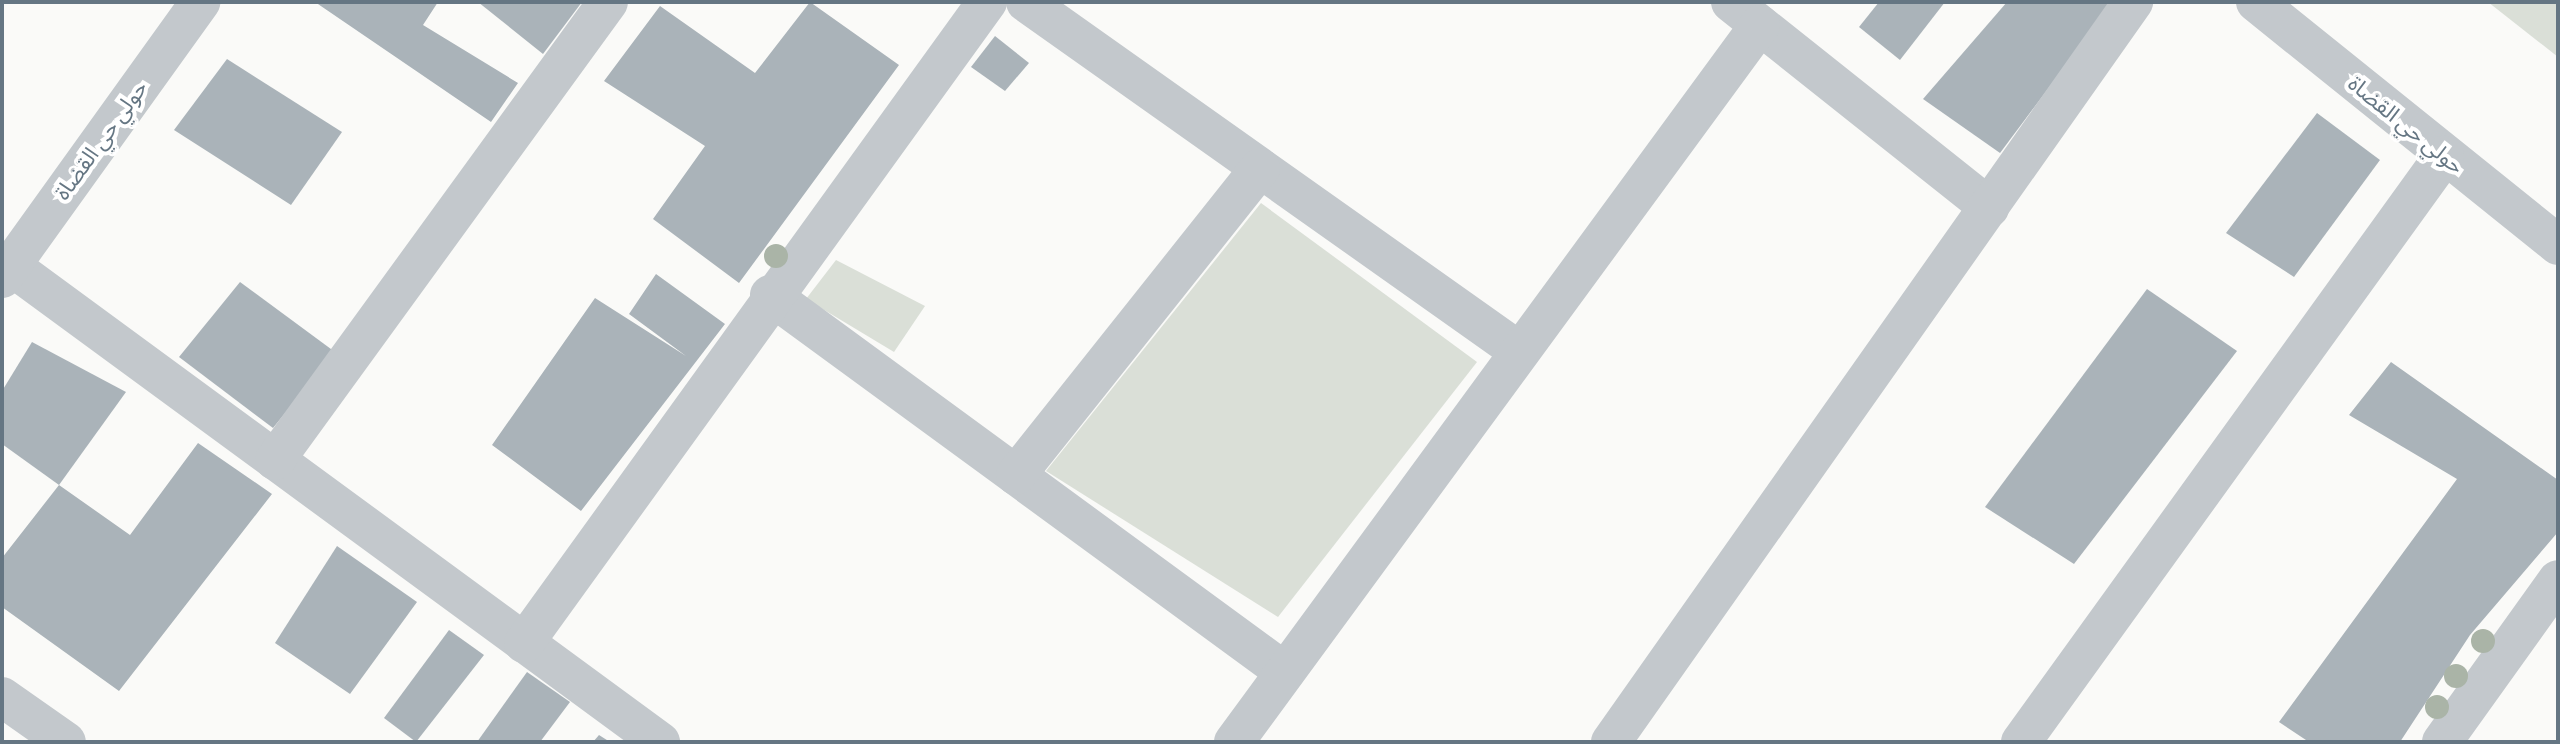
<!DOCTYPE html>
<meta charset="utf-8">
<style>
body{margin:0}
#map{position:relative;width:2560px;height:744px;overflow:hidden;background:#fafaf8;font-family:Manrope,"Noto Sans Arabic",sans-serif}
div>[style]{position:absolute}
.green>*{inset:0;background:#dadfd7}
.building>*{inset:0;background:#aab3b9}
.minor>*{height:40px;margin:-20px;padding:0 20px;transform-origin:20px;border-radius:20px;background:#c3c8cc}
.trees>*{width:24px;height:24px;margin:-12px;border-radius:50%;background:#aab4a7}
span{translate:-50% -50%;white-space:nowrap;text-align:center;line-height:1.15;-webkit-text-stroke:8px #fff;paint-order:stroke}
.street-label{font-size:22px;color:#657683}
.frame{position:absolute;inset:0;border:4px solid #657683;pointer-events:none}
</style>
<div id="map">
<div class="green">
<i style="clip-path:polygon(2488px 2px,2558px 2px,2558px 57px)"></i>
<i style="clip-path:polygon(1261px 203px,1477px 362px,1278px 617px,1046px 471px)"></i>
<i style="clip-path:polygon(836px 260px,925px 306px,894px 352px,806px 299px)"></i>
</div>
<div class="building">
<i style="clip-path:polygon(315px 2px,438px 2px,423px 25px,518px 83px,491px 122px)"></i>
<i style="clip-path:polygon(478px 2px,582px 2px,543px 54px)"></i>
<i style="clip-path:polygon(810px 2px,899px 65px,739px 283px,653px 219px,705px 146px,604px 81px,660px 6px,755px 73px)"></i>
<i style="clip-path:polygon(1879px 2px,1945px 2px,1900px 60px,1859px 27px)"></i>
<i style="clip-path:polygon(2007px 2px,2113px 2px,2000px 153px,1923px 99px)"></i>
<i style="clip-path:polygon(995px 36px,1029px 63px,1005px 91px,971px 67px)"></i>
<i style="clip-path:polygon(227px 59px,342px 132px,291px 205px,174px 130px)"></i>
<i style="clip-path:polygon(2317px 113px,2380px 160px,2294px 277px,2226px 233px)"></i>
<i style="clip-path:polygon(656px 274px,725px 324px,581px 511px,492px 445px,595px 298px,686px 356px,629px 314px)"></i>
<i style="clip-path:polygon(240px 282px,335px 352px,273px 428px,179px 357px)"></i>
<i style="clip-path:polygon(2147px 289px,2237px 351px,2074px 564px,1985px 507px)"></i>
<i style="clip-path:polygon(32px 342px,126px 392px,59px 485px,2px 444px,2px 391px)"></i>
<i style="clip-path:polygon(2391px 362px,2558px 480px,2558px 532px,2470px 635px,2400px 742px,2309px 742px,2279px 722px,2457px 479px,2349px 415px)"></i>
<i style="clip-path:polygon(198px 443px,272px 494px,119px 691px,2px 607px,2px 558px,59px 485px,130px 535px)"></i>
<i style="clip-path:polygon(337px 546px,417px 602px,350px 694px,275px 643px)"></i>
<i style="clip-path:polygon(449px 630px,484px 655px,416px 742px,384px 718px)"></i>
<i style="clip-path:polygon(527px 672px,570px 702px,540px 742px,477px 742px)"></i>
<i style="clip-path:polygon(599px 735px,610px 742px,593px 742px)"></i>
</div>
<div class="minor">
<i style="left:1026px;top:2px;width:605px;rotate:35.32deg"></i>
<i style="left:1731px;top:2px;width:330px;rotate:38.5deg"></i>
<i style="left:2256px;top:2px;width:388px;rotate:38.8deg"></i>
<i style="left:11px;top:266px;width:805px;rotate:36.26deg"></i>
<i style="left:2px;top:278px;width:340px;rotate:-54.3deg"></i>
<i style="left:770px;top:295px;width:638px;rotate:36.21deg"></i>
<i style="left:275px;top:460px;width:566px;rotate:-53.98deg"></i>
<i style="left:1016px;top:475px;width:392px;rotate:-51.5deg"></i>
<i style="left:524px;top:643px;width:791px;rotate:-54.16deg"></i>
<i style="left:2px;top:697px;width:78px;rotate:35.1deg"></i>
<i style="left:1234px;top:742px;width:889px;rotate:-53.74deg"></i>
<i style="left:1611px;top:742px;width:906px;rotate:-54.8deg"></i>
<i style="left:2021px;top:742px;width:723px;rotate:-54.18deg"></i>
<i style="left:2442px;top:742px;width:199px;rotate:-54.4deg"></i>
</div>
<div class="trees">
<i style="left:776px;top:256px"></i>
<i style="left:2483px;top:641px"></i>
<i style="left:2456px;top:676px"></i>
<i style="left:2437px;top:707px"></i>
</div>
<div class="street-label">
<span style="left:2406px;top:125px;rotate:39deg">حولي حي القضاة</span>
<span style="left:101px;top:140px;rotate:-54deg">حولي حي القضاة</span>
</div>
<div class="frame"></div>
</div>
